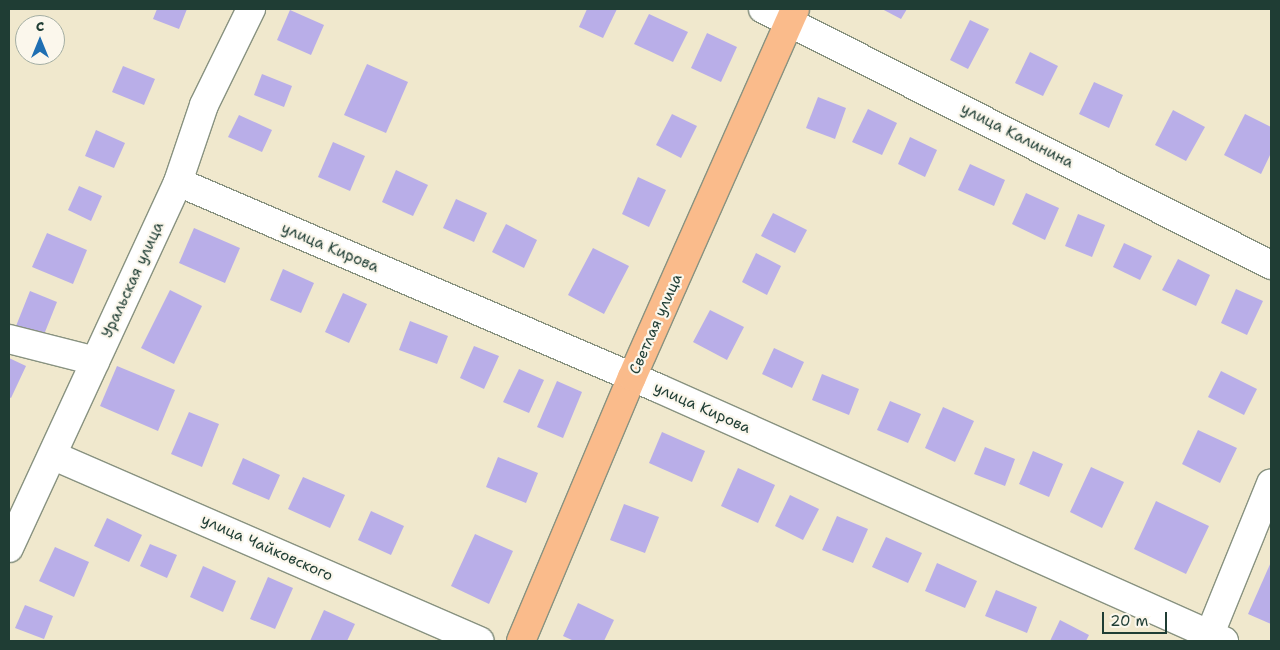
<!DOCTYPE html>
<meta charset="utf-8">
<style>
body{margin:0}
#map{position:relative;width:1280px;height:650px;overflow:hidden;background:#f0e8cd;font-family:"Shantell Sans",sans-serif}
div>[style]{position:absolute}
.building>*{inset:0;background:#b9aee8}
.roads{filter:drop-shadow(1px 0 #889280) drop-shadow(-1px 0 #889280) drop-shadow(0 1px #889280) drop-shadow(0 -1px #889280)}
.minor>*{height:28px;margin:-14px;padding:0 14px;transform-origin:14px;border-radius:14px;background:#fff}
.major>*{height:28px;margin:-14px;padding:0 14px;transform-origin:14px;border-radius:14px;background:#fabb8b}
span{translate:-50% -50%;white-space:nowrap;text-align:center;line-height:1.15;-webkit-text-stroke:4.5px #fbf7ec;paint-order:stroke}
.street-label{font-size:15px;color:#1f3d34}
.frame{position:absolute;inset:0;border:10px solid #1f3d34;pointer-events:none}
.north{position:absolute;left:15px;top:15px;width:50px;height:50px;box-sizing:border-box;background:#fbf7ec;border:1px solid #a3ada2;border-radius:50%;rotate:0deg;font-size:14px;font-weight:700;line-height:20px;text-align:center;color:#1f3d34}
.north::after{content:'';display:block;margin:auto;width:18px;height:22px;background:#1f6fb2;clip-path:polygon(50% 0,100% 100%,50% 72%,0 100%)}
.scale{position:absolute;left:1102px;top:612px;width:65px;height:22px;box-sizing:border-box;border:2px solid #1f3d34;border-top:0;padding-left:6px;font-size:15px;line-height:18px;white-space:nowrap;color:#1f3d34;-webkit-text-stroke:4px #fbf7ec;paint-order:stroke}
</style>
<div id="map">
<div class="building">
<i style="clip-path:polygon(157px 9px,187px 9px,179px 29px,153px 19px)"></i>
<i style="clip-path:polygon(587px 9px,617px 9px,603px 38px,579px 27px)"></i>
<i style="clip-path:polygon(882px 9px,907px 9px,901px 19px)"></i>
<i style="clip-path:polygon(290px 10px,324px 25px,311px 55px,277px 40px)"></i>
<i style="clip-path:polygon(649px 14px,688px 32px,673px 62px,634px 44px)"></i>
<i style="clip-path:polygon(970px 20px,989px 29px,968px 69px,950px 60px)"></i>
<i style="clip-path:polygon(707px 33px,737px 47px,721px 82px,691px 68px)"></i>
<i style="clip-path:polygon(1030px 52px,1058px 66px,1043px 96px,1015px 83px)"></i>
<i style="clip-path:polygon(367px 64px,408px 82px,386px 133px,344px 115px)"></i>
<i style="clip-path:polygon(123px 66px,155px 79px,144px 105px,112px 92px)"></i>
<i style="clip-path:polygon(262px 74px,292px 86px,284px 107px,254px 95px)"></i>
<i style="clip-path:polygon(1094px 82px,1123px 95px,1109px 128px,1079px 114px)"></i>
<i style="clip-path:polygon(818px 97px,846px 108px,835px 139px,806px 128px)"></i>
<i style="clip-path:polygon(868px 109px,897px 123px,882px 155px,852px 142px)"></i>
<i style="clip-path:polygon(1173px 110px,1205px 127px,1186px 161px,1155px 145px)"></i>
<i style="clip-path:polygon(672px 114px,697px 126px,681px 158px,656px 145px)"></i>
<i style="clip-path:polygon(1245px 114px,1271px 127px,1271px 153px,1261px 174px,1224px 155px)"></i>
<i style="clip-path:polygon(239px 115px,272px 130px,262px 152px,228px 137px)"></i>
<i style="clip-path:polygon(96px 130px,125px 143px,114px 168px,85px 156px)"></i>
<i style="clip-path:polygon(910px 137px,937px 150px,925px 177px,898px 164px)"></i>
<i style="clip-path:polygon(333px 142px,365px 156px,350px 191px,318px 177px)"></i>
<i style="clip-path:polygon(970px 164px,1005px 180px,994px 206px,958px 190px)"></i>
<i style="clip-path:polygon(396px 170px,428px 185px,413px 216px,382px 202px)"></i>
<i style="clip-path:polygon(638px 177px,666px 190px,649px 227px,622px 214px)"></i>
<i style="clip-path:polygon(79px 186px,102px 196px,91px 221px,68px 210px)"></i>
<i style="clip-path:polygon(1026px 193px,1059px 208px,1045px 240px,1012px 224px)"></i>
<i style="clip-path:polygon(456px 199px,487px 213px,474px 242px,443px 228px)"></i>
<i style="clip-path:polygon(773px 213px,807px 230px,795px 253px,761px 236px)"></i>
<i style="clip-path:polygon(1078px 214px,1105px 225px,1092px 257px,1065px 246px)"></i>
<i style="clip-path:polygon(506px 224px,537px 240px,524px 268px,492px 252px)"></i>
<i style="clip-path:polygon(194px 228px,240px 248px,225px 283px,179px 263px)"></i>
<i style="clip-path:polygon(47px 233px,87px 250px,73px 284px,32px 267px)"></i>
<i style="clip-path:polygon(1124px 243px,1152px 256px,1140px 280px,1113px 267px)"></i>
<i style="clip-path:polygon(593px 248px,629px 266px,604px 314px,568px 295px)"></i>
<i style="clip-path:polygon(756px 253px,781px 266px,767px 295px,742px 282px)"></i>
<i style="clip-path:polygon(1178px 259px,1210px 275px,1196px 306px,1162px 290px)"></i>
<i style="clip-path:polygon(283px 269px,314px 283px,301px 313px,270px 300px)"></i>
<i style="clip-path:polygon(1236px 289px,1263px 301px,1247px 335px,1221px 323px)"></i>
<i style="clip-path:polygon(170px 290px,202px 306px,174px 364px,141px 348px)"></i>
<i style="clip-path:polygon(30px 291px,57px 302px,43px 337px,16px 326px)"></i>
<i style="clip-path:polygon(343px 293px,367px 304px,349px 343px,325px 332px)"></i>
<i style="clip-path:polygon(710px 310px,744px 327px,727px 360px,693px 342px)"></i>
<i style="clip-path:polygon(410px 321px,448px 336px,437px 364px,399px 350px)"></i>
<i style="clip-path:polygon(474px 346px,499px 356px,484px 389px,460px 378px)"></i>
<i style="clip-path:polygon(774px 348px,804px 362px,792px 388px,762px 374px)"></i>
<i style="clip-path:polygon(9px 358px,26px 366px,11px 398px,9px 397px)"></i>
<i style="clip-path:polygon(117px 366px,175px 390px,158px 431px,100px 406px)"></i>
<i style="clip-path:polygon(519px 369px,544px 380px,529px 413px,503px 402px)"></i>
<i style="clip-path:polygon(1221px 371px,1257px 389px,1244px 415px,1208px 397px)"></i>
<i style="clip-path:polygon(822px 374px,859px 389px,849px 415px,812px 400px)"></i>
<i style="clip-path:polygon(557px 381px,582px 392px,563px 438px,537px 427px)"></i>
<i style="clip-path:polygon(890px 401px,921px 414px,908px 443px,877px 430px)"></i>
<i style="clip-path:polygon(943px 407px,974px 421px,955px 462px,925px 448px)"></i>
<i style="clip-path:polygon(189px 412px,219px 424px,202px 467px,171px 454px)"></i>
<i style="clip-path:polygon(1198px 430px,1237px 448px,1220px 483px,1182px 464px)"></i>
<i style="clip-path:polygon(662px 432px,705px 451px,692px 482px,649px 463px)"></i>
<i style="clip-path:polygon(985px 447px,1015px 459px,1005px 486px,974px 474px)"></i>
<i style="clip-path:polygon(1033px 451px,1063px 464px,1049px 497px,1019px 484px)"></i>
<i style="clip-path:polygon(498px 457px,538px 473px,526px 503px,486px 487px)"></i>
<i style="clip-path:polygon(243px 458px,280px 475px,269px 500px,232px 484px)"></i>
<i style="clip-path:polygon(1091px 467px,1124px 482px,1102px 528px,1070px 512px)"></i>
<i style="clip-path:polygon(738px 468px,775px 485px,758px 523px,721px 506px)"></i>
<i style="clip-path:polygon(303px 477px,345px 495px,330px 528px,288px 509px)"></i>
<i style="clip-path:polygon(790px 495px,819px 509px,803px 540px,775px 526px)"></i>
<i style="clip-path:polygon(1156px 501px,1209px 526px,1186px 574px,1134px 549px)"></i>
<i style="clip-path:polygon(624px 504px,659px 517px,645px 553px,610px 540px)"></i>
<i style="clip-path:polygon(371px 511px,404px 526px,391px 555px,358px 540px)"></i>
<i style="clip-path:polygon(837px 516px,868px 529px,853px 563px,822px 550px)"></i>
<i style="clip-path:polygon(107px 518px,142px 535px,129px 562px,94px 546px)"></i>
<i style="clip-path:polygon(475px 534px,513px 551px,489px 604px,451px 586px)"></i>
<i style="clip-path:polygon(886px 537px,922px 553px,908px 583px,872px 567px)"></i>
<i style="clip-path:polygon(150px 544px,177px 555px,167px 578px,140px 566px)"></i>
<i style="clip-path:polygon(55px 547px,89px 562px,74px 597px,39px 581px)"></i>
<i style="clip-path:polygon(1271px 562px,1271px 624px,1248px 614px)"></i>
<i style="clip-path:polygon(937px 563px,977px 581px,965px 608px,925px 591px)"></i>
<i style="clip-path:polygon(203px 566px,236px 581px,223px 612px,190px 597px)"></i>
<i style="clip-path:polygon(268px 577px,293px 588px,275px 629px,250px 619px)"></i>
<i style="clip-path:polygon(996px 590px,1037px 607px,1027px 633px,985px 616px)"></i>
<i style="clip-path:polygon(578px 603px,614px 620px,604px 641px,574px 641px,563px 636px)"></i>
<i style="clip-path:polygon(25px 605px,53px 616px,44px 639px,15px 628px)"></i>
<i style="clip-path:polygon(324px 610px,355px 624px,347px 641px,310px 641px)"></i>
<i style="clip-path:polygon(1060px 620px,1089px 635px,1086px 641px,1050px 641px)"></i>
</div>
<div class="roads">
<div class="minor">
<i style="left:763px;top:9px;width:569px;rotate:26.75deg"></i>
<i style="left:178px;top:182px;width:522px;rotate:23.23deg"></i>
<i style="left:658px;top:388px;width:620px;rotate:24.08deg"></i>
<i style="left:9px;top:339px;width:89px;rotate:14.3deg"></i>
<i style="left:54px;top:456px;width:464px;rotate:23.5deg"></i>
<i style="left:9px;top:548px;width:403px;rotate:-65.2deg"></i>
<i style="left:178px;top:182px;width:81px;rotate:-71.3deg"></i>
<i style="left:204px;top:105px;width:107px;rotate:-63.9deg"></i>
<i style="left:1207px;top:641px;width:170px;rotate:-67.9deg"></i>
</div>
<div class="major">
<i style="left:521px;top:641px;width:286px;rotate:-67.2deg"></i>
<i style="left:632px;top:377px;width:402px;rotate:-66.1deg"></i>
</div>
</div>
<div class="street-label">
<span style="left:1017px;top:136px;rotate:27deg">улица Калинина</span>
<span style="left:330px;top:248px;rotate:23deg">улица Кирова</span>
<span style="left:133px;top:280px;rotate:-65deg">Уральская улица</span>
<span style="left:656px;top:324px;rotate:-66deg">Светлая улица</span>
<span style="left:702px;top:408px;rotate:24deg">улица Кирова</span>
<span style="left:267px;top:548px;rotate:24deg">улица Чайковского</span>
</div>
<div class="frame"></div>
<div class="north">С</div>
<div class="scale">20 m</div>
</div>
